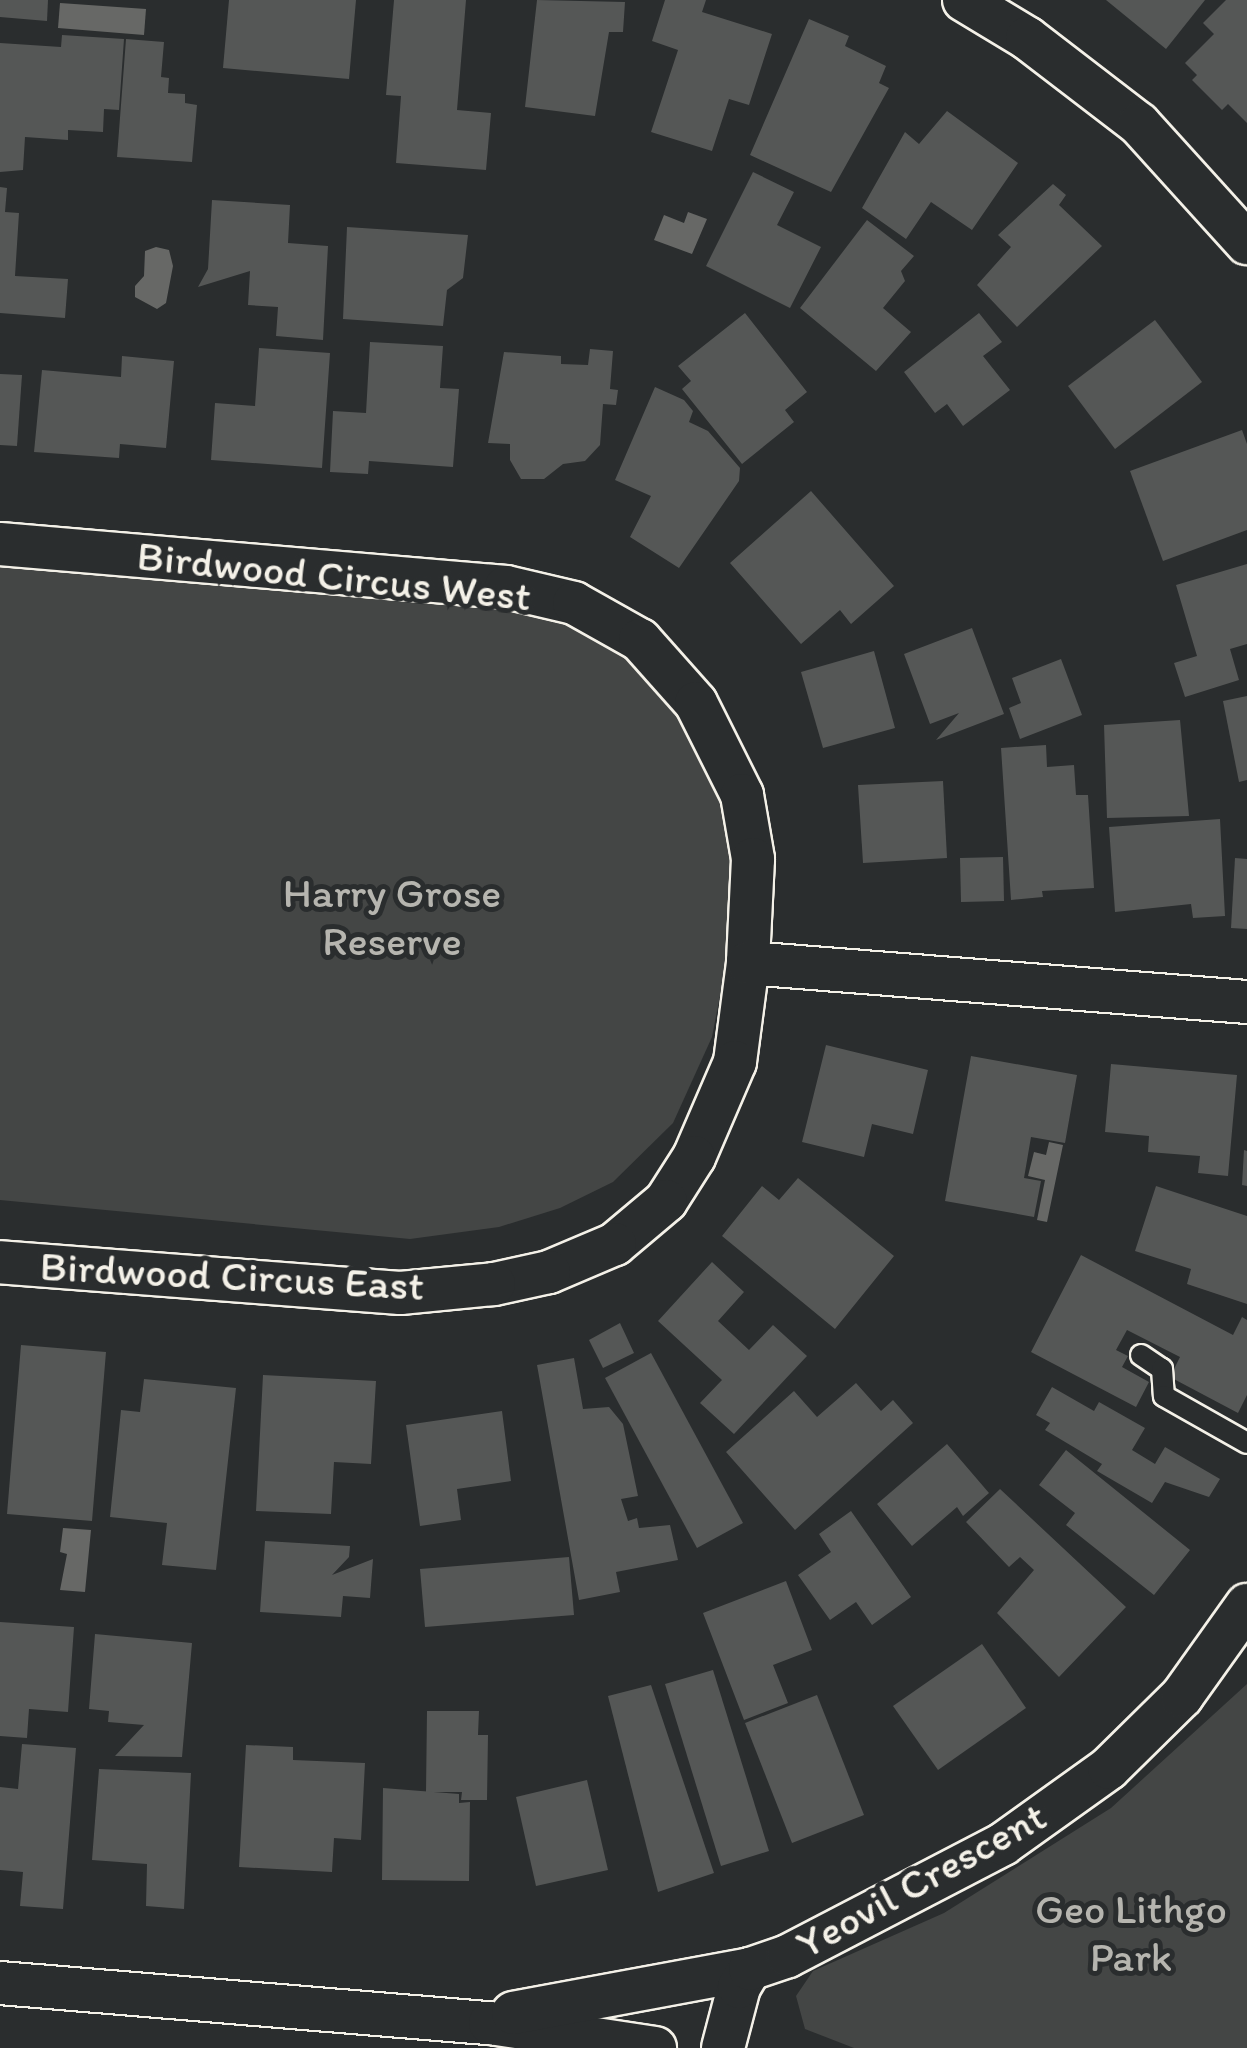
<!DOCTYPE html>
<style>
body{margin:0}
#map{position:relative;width:1247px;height:2048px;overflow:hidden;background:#2a2d2e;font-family:Itim,sans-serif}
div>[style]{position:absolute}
.green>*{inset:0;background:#444645}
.water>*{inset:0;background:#676866}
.building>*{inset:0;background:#555756}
.roads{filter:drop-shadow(2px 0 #f4f1e8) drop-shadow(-2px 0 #f4f1e8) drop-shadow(0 2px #f4f1e8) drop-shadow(0 -2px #f4f1e8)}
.service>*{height:20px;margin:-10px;padding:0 10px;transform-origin:10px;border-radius:10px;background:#2a2d2e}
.minor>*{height:42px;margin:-21px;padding:0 21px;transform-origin:21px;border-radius:21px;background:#2a2d2e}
span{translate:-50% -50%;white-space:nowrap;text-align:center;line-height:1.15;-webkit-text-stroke:10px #2a2d2e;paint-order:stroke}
.street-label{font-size:42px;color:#f4f1e8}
.park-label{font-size:42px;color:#b6b5af}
</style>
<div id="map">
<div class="green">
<i style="clip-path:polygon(0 565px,544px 611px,629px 656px,691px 728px,730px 830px,730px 944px,712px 1037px,673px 1123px,613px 1182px,560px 1208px,499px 1227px,410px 1239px,0 1200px)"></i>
<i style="clip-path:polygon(1247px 1684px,1247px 2048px,854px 2048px,805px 2029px,796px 1996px,813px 1971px,944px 1913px,1111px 1808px)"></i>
</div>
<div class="water">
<i style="clip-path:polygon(60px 3px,146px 9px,144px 35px,58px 28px)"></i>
<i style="clip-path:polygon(688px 212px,707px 219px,692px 254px,654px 240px,664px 215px,684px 223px)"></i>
<i style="clip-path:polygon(156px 247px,169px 250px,173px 266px,166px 303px,157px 309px,135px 297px,135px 286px,144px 276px,145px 251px)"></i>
<i style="clip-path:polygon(1049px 1142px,1063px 1145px,1047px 1222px,1037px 1220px,1045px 1180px,1028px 1176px,1034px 1152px,1046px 1155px)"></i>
<i style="clip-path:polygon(63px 1528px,91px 1530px,85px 1592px,60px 1590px,67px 1554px,60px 1552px)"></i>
</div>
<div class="building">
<i style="clip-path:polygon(0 0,48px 0,47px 21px,0 17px)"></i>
<i style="clip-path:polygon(229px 0,356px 0,349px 79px,223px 68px)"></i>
<i style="clip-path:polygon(394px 0,466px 0,457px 110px,491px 113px,486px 170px,396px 163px,401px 96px,386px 95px)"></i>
<i style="clip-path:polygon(537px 0,625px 2px,623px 32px,609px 32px,595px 116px,525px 107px)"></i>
<i style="clip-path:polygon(665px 0,706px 0,702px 12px,772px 34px,749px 105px,729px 99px,712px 151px,651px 132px,678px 50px,652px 41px)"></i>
<i style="clip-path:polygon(1106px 0,1205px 0,1166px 49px)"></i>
<i style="clip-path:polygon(1226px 0,1247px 0,1247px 123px,1228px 104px,1222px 110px,1192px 80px,1197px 75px,1185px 63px,1214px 34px,1203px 23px)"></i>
<i style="clip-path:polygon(809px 19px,849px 36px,845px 46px,886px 66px,879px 83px,889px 88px,831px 192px,750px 155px)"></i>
<i style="clip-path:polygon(62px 35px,124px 39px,119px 110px,104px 109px,103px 132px,68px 130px,68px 140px,25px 137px,23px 170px,0 172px,0 43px,61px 47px)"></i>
<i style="clip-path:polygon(126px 39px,164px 42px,161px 77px,169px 78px,168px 93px,185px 94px,185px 103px,197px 105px,192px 162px,117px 157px)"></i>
<i style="clip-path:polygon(947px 111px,1018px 163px,972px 230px,931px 202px,906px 239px,862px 208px,905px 132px,919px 144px)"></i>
<i style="clip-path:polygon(753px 172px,794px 192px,777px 225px,821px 247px,790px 308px,706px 266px)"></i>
<i style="clip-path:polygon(1053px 184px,1066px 195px,1059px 205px,1102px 246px,1017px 327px,977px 285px,1011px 247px,998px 235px)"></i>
<i style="clip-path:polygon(0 187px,7px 188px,5px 212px,19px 213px,15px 276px,68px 279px,65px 318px,0 313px)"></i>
<i style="clip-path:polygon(212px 200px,290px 205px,288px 243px,328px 246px,323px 340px,276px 336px,278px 307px,248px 305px,250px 271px,198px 287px,208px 269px)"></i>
<i style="clip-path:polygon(867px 220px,914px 256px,901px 271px,905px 281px,883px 308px,911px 332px,876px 371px,800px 308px)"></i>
<i style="clip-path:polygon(347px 227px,468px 235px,463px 278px,447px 290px,443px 326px,343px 319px)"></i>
<i style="clip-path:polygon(745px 313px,807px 392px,785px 410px,794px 422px,742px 464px,682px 389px,691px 381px,678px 366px)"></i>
<i style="clip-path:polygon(979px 313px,1002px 342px,983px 356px,1010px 390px,963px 426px,947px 404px,935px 413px,904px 372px)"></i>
<i style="clip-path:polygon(1155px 320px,1202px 382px,1115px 449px,1068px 386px)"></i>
<i style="clip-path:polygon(370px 342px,443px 346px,440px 388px,459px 389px,453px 467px,369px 461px,368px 474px,330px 472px,333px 411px,366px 413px)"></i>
<i style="clip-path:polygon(259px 348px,330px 353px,322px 468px,211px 460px,215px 403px,255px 406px)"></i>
<i style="clip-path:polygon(590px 349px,613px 351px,610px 389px,618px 390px,616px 405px,603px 404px,600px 445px,585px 461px,563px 464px,544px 479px,521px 479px,510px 460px,510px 444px,488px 443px,504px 352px,561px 356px,561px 364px,588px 365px)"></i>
<i style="clip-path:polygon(122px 356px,174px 361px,166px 448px,120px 444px,119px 458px,34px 452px,42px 370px,121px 377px)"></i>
<i style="clip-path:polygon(0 374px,22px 375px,17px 446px,0 445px)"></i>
<i style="clip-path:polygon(655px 387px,684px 400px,693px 411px,689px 422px,708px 431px,740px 468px,739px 481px,679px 568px,630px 537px,651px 496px,615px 480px)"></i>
<i style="clip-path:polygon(1242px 430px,1247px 444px,1247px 530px,1163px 561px,1130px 471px)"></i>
<i style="clip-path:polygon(811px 491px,894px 586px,851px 624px,840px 610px,801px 644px,730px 563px)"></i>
<i style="clip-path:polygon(1247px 564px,1247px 644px,1230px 649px,1239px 680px,1185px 697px,1174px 663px,1197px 656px,1176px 585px)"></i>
<i style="clip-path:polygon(972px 628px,1004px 714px,936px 740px,959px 713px,930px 724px,904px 654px)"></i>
<i style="clip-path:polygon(874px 651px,895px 728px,823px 748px,801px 672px)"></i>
<i style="clip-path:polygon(1061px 659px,1082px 715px,1020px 739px,1009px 708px,1021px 703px,1012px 678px)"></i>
<i style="clip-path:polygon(1247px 696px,1247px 780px,1239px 782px,1223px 701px)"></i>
<i style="clip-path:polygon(1180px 720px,1189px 816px,1107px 818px,1104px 725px)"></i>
<i style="clip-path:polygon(1046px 745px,1047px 767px,1074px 765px,1076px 795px,1088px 795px,1094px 888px,1042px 891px,1043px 897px,1011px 900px,1001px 748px)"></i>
<i style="clip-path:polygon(943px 781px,947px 858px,863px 863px,858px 785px)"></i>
<i style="clip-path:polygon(1220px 819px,1225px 916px,1193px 918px,1191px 904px,1115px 912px,1109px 827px)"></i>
<i style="clip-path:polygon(1003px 857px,1004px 901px,961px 902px,960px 858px)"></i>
<i style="clip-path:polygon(1235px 858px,1247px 859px,1247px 929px,1231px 928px)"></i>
<i style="clip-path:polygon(826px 1045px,928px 1070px,913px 1134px,872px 1124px,864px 1157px,802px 1142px)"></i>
<i style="clip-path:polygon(971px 1056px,1077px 1075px,1065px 1143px,1031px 1137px,1024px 1178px,1041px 1181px,1034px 1217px,945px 1201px)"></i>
<i style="clip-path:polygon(1111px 1064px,1237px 1075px,1228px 1176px,1198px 1173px,1200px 1156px,1148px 1152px,1149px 1136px,1105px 1132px)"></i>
<i style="clip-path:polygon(1244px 1150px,1247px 1151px,1247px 1186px,1242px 1185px)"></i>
<i style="clip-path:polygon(798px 1178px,894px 1256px,835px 1329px,722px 1236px,762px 1186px,779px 1200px)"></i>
<i style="clip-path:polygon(1156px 1186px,1247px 1216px,1247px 1304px,1187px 1284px,1191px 1269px,1135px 1251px)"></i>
<i style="clip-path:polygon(1081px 1255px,1233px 1335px,1242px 1317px,1247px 1320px,1247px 1395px,1238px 1413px,1170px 1377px,1180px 1357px,1127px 1330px,1116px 1350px,1128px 1356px,1122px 1367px,1149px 1382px,1136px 1407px,1031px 1352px)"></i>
<i style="clip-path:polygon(712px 1262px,744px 1292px,718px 1321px,749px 1350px,773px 1325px,807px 1356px,734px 1434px,700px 1403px,722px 1380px,658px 1321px)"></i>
<i style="clip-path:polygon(620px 1323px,634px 1353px,603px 1368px,589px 1340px)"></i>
<i style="clip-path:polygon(21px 1345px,106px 1352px,92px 1521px,7px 1514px)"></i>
<i style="clip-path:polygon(651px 1353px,743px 1523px,697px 1548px,605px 1378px)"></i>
<i style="clip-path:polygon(574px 1358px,583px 1409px,609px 1407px,623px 1424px,638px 1496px,621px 1499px,628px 1521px,637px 1518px,639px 1528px,670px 1525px,678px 1560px,616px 1572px,620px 1592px,579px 1600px,537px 1365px)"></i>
<i style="clip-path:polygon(263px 1375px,376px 1381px,371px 1464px,334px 1462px,331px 1514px,256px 1511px)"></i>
<i style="clip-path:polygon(144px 1379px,236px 1388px,216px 1570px,162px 1565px,167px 1523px,110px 1517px,121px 1410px,140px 1412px)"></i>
<i style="clip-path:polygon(856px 1383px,881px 1411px,893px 1400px,913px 1423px,795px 1530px,726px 1452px,794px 1391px,817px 1417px)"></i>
<i style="clip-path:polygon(1052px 1387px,1094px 1411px,1099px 1402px,1145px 1428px,1132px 1450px,1155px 1464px,1165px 1447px,1220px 1479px,1209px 1497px,1165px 1482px,1152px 1503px,1097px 1471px,1102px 1464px,1045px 1430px,1050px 1423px,1036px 1415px)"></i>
<i style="clip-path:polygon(502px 1411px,511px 1481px,457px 1489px,461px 1520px,420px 1526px,406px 1425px)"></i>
<i style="clip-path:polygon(947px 1444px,989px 1493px,963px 1516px,957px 1507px,912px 1546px,877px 1504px)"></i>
<i style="clip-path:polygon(1066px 1450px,1190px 1550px,1154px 1595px,1066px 1525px,1075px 1513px,1039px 1485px)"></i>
<i style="clip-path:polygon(1000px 1489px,1126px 1607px,1059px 1677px,997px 1613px,1034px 1570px,1020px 1557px,1009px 1567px,966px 1522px)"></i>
<i style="clip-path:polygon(851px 1511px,911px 1597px,872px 1625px,856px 1602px,830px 1620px,798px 1575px,831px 1552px,819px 1534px)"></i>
<i style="clip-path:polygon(265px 1541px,350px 1546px,349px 1557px,332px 1575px,373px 1559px,370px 1598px,343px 1596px,341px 1617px,260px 1612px)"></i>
<i style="clip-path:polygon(569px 1557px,574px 1615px,425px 1627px,420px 1569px)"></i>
<i style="clip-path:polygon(786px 1581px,812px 1650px,773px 1665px,788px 1703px,744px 1720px,703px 1613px)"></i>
<i style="clip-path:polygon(0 1622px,74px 1627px,68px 1712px,29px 1709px,27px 1738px,0 1736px)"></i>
<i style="clip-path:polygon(95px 1634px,192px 1643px,182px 1757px,115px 1756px,144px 1725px,108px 1722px,109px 1711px,89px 1709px)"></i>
<i style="clip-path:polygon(982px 1644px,1026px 1708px,938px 1770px,893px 1706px)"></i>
<i style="clip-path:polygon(713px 1670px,769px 1851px,721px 1866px,665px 1684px)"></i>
<i style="clip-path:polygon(651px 1685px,714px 1873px,658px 1892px,608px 1696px)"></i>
<i style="clip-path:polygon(817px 1695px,864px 1815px,792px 1843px,745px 1723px)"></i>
<i style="clip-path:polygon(427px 1711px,479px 1711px,478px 1735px,488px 1735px,487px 1800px,461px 1800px,462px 1792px,426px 1792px)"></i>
<i style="clip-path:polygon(22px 1744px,76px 1748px,63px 1909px,20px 1906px,23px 1872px,0 1870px,0 1787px,18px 1789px)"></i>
<i style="clip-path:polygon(246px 1745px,293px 1747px,293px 1760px,365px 1763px,361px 1840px,334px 1838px,332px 1872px,239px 1867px)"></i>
<i style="clip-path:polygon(99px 1769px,191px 1773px,184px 1909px,146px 1906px,147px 1864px,92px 1860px)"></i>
<i style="clip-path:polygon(587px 1780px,608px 1870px,536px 1886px,516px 1797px)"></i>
<i style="clip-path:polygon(383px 1788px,459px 1794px,459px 1803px,470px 1802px,469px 1881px,382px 1880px)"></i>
</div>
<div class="roads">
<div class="service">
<i style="left:1141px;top:1355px;width:25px;rotate:34deg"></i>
<i style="left:1162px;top:1369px;width:27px;rotate:86deg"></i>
<i style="left:1164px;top:1396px;width:95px;rotate:29.5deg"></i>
</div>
<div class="minor">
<i style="left:964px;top:0;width:74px;rotate:31.1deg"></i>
<i style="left:1027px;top:38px;width:141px;rotate:37.5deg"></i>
<i style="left:1139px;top:124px;width:161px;rotate:47.8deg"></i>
<i style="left:0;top:544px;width:508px;rotate:4.86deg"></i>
<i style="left:506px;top:587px;width:70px;rotate:13.2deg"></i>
<i style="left:574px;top:603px;width:76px;rotate:29.3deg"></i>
<i style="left:640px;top:640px;width:84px;rotate:48.4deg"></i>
<i style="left:696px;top:703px;width:103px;rotate:63.4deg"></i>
<i style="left:742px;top:795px;width:65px;rotate:80.2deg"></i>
<i style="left:753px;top:859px;width:104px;rotate:92.8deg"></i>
<i style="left:748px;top:963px;width:100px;rotate:97.5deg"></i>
<i style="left:735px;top:1062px;width:103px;rotate:113.3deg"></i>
<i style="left:694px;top:1157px;width:52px;rotate:122.5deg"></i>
<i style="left:666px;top:1201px;width:67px;rotate:139.9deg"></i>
<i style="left:615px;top:1244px;width:72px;rotate:157deg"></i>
<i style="left:549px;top:1272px;width:56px;rotate:167.7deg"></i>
<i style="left:494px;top:1284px;width:94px;rotate:174.5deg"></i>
<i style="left:400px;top:1293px;width:401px;rotate:-175.6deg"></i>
<i style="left:748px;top:963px;width:501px;rotate:4.47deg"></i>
<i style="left:0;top:1983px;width:492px;rotate:4.7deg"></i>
<i style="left:490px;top:2023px;width:167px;rotate:8.6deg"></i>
<i style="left:513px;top:2013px;width:241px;rotate:-10.5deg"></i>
<i style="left:723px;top:2048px;width:63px;rotate:-75.3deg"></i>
<i style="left:739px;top:1987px;width:21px;rotate:-59deg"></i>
<i style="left:750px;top:1969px;width:40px;rotate:-18.9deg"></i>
<i style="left:788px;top:1956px;width:242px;rotate:-27.5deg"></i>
<i style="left:1003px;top:1844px;width:130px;rotate:-35.6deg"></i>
<i style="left:1109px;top:1768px;width:103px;rotate:-44.6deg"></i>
<i style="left:1182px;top:1696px;width:112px;rotate:-54.5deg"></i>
</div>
</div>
<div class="street-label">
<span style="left:334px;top:576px;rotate:6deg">Birdwood Circus West</span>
<span style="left:232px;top:1276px;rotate:3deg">Birdwood Circus East</span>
<span style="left:921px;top:1880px;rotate:-29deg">Yeovil Crescent</span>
</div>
<div class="park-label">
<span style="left:392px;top:917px">Harry Grose<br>Reserve</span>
<span style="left:1131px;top:1933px">Geo Lithgo<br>Park</span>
</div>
</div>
